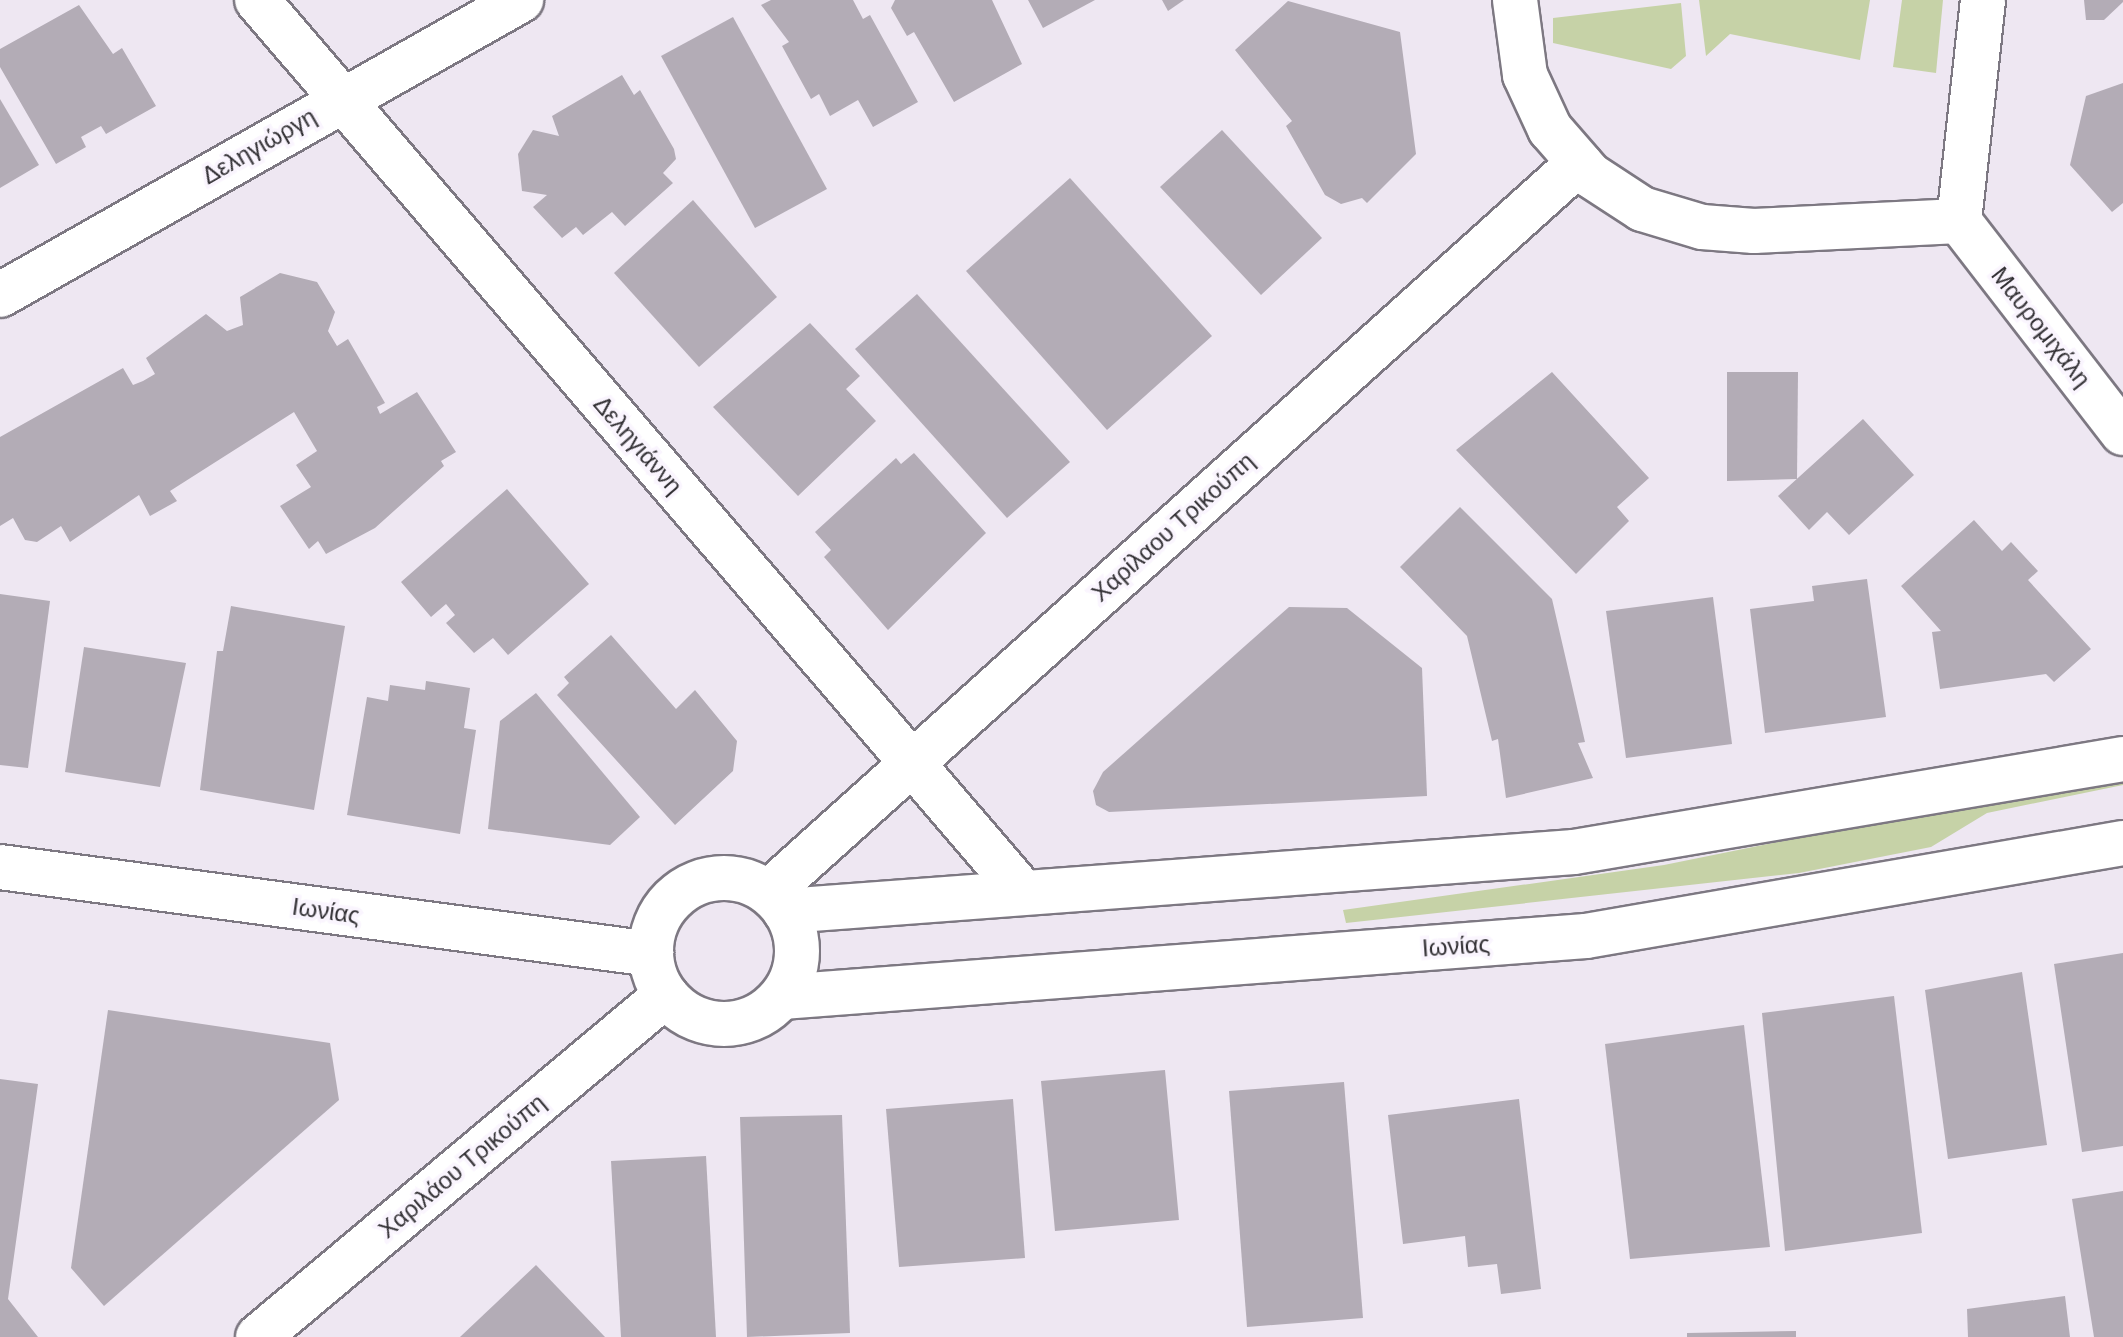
<!DOCTYPE html>
<meta charset="utf-8">
<style>
body{margin:0}
#map{position:relative;width:2123px;height:1337px;overflow:hidden;background:#eee7f2;font-family:Arial,sans-serif}
div>[style]{position:absolute}
.green>*{inset:0;background:#c6d2a7}
.building>*{inset:0;background:#b3acb6}
.roads{filter:drop-shadow(2px 0 #7d7882) drop-shadow(-2px 0 #7d7882) drop-shadow(0 2px #7d7882) drop-shadow(0 -2px #7d7882)}
.street>*{height:44px;margin:-22px;padding:0 22px;transform-origin:22px;border-radius:22px;background:#fff}
.secondary>*{height:44px;margin:-22px;padding:0 22px;transform-origin:22px;border-radius:22px;background:#fff}
.secondary>.ring{margin:-22px;padding:0;box-sizing:content-box;background:none;border:44px solid #fff;border-radius:50%}
span{translate:-50% -50%;white-space:nowrap;text-align:center;line-height:1.15;-webkit-text-stroke:7px #faf5fe;paint-order:stroke}
.street-label{font-size:24px;color:#323034}
</style>
<div id="map">
<div class="green">
<i style="clip-path:polygon(1699px 0,1870px 0,1860px 60px,1730px 34px,1706px 56px)"></i>
<i style="clip-path:polygon(1902px 0,1943px 0,1936px 73px,1893px 67px)"></i>
<i style="clip-path:polygon(1681px 3px,1686px 56px,1671px 69px,1553px 43px,1553px 18px)"></i>
<i style="clip-path:polygon(2123px 772px,2123px 785px,1987px 813px,1931px 847px,1799px 873px,1346px 923px,1343px 910px,1664px 865px)"></i>
</div>
<div class="building">
<i style="clip-path:polygon(771px 0,853px 0,863px 19px,870px 15px,918px 102px,873px 127px,858px 100px,830px 116px,819px 94px,811px 99px,782px 46px,789px 42px,761px 5px)"></i>
<i style="clip-path:polygon(895px 0,992px 0,1022px 64px,954px 102px,914px 32px,907px 36px,891px 8px)"></i>
<i style="clip-path:polygon(1028px 0,1095px 0,1043px 28px)"></i>
<i style="clip-path:polygon(1162px 0,1184px 0,1168px 11px)"></i>
<i style="clip-path:polygon(2084px 0,2123px 0,2123px 2px,2104px 20px,2086px 20px)"></i>
<i style="clip-path:polygon(1288px 1px,1400px 32px,1416px 154px,1367px 203px,1362px 198px,1341px 204px,1325px 195px,1286px 126px,1292px 121px,1235px 50px)"></i>
<i style="clip-path:polygon(79px 5px,113px 54px,122px 48px,156px 106px,106px 134px,101px 126px,81px 137px,86px 147px,56px 164px,0 67px,0 49px)"></i>
<i style="clip-path:polygon(733px 17px,827px 189px,755px 228px,661px 56px)"></i>
<i style="clip-path:polygon(622px 75px,634px 95px,640px 90px,674px 149px,676px 159px,663px 173px,673px 183px,625px 226px,612px 212px,583px 235px,576px 227px,562px 238px,533px 207px,547px 195px,522px 191px,518px 154px,533px 130px,559px 136px,552px 116px)"></i>
<i style="clip-path:polygon(2123px 83px,2123px 203px,2112px 212px,2070px 165px,2086px 96px)"></i>
<i style="clip-path:polygon(0 99px,39px 165px,0 188px)"></i>
<i style="clip-path:polygon(1222px 130px,1322px 238px,1261px 295px,1160px 187px)"></i>
<i style="clip-path:polygon(1070px 178px,1212px 336px,1107px 430px,966px 271px)"></i>
<i style="clip-path:polygon(693px 200px,777px 297px,699px 367px,614px 273px)"></i>
<i style="clip-path:polygon(280px 273px,317px 282px,335px 312px,328px 331px,337px 346px,348px 339px,385px 403px,377px 407px,380px 414px,417px 392px,456px 452px,441px 461px,444px 466px,375px 528px,326px 554px,318px 541px,309px 549px,280px 506px,311px 487px,296px 465px,317px 451px,294px 412px,170px 491px,177px 501px,150px 516px,139px 495px,70px 542px,61px 526px,37px 542px,25px 540px,13px 518px,0 526px,0 437px,123px 368px,133px 385px,143px 381px,155px 374px,146px 358px,206px 314px,227px 331px,243px 325px,240px 297px)"></i>
<i style="clip-path:polygon(917px 294px,1070px 462px,1007px 518px,855px 349px)"></i>
<i style="clip-path:polygon(810px 323px,860px 376px,846px 389px,876px 421px,798px 496px,713px 407px)"></i>
<i style="clip-path:polygon(1552px 372px,1649px 478px,1617px 507px,1629px 521px,1576px 574px,1456px 450px)"></i>
<i style="clip-path:polygon(1727px 372px,1798px 372px,1797px 479px,1727px 481px)"></i>
<i style="clip-path:polygon(1863px 419px,1914px 475px,1849px 535px,1827px 512px,1809px 530px,1778px 496px)"></i>
<i style="clip-path:polygon(914px 453px,986px 533px,888px 630px,824px 557px,831px 550px,815px 532px,896px 458px,901px 464px)"></i>
<i style="clip-path:polygon(507px 489px,589px 584px,508px 655px,493px 638px,474px 653px,446px 623px,455px 615px,446px 604px,431px 617px,401px 582px)"></i>
<i style="clip-path:polygon(1460px 507px,1552px 599px,1585px 742px,1578px 743px,1593px 778px,1506px 798px,1498px 739px,1492px 741px,1467px 636px,1400px 567px)"></i>
<i style="clip-path:polygon(1974px 520px,2002px 551px,2011px 542px,2038px 571px,2028px 580px,2091px 649px,2054px 682px,2046px 674px,1940px 689px,1932px 632px,1941px 631px,1901px 586px)"></i>
<i style="clip-path:polygon(1867px 579px,1886px 717px,1765px 733px,1750px 609px,1814px 601px,1812px 586px)"></i>
<i style="clip-path:polygon(0 594px,50px 601px,28px 768px,0 765px)"></i>
<i style="clip-path:polygon(1713px 597px,1732px 744px,1626px 758px,1606px 611px)"></i>
<i style="clip-path:polygon(231px 606px,345px 626px,314px 810px,200px 790px,217px 651px,223px 651px)"></i>
<i style="clip-path:polygon(1289px 607px,1347px 608px,1422px 668px,1427px 796px,1109px 812px,1096px 805px,1093px 791px,1103px 772px)"></i>
<i style="clip-path:polygon(611px 635px,676px 709px,695px 690px,737px 741px,733px 771px,675px 825px,557px 695px,569px 683px,564px 677px)"></i>
<i style="clip-path:polygon(84px 647px,186px 663px,160px 787px,65px 772px)"></i>
<i style="clip-path:polygon(426px 681px,470px 688px,464px 728px,476px 730px,460px 834px,347px 815px,367px 697px,388px 701px,390px 685px,425px 690px)"></i>
<i style="clip-path:polygon(536px 693px,640px 817px,610px 845px,488px 829px,500px 721px)"></i>
<i style="clip-path:polygon(2123px 953px,2123px 1146px,2082px 1152px,2054px 964px)"></i>
<i style="clip-path:polygon(2022px 972px,2047px 1145px,1948px 1159px,1925px 990px)"></i>
<i style="clip-path:polygon(1894px 996px,1922px 1233px,1785px 1251px,1762px 1013px)"></i>
<i style="clip-path:polygon(108px 1010px,330px 1043px,339px 1100px,104px 1306px,71px 1268px)"></i>
<i style="clip-path:polygon(1744px 1025px,1770px 1247px,1630px 1259px,1605px 1044px)"></i>
<i style="clip-path:polygon(1165px 1070px,1179px 1220px,1055px 1231px,1041px 1081px)"></i>
<i style="clip-path:polygon(0 1079px,38px 1084px,8px 1299px,38px 1337px,0 1337px)"></i>
<i style="clip-path:polygon(1344px 1082px,1363px 1318px,1247px 1327px,1229px 1091px)"></i>
<i style="clip-path:polygon(1013px 1099px,1025px 1258px,899px 1267px,886px 1109px)"></i>
<i style="clip-path:polygon(1519px 1099px,1541px 1289px,1501px 1294px,1497px 1264px,1468px 1267px,1465px 1236px,1403px 1244px,1388px 1115px)"></i>
<i style="clip-path:polygon(842px 1115px,850px 1333px,747px 1337px,740px 1117px)"></i>
<i style="clip-path:polygon(706px 1156px,716px 1337px,621px 1337px,611px 1161px)"></i>
<i style="clip-path:polygon(2123px 1191px,2123px 1337px,2094px 1337px,2072px 1199px)"></i>
<i style="clip-path:polygon(536px 1265px,605px 1337px,460px 1337px)"></i>
<i style="clip-path:polygon(2065px 1296px,2070px 1337px,1968px 1337px,1967px 1309px)"></i>
<i style="clip-path:polygon(1796px 1331px,1796px 1337px,1687px 1337px,1687px 1333px)"></i>
</div>
<div class="roads">
<div class="street">
<i style="left:257px;top:0;width:1173px;rotate:49.36deg"></i>
<i style="left:1515px;top:0;width:76px;rotate:82.4deg"></i>
<i style="left:1525px;top:75px;width:60px;rotate:65.2deg"></i>
<i style="left:1550px;top:129px;width:61px;rotate:49deg"></i>
<i style="left:1590px;top:175px;width:62px;rotate:33.2deg"></i>
<i style="left:1642px;top:209px;width:63px;rotate:16.7deg"></i>
<i style="left:1702px;top:227px;width:52px;rotate:4.4deg"></i>
<i style="left:1754px;top:231px;width:205px;rotate:-2.8deg"></i>
<i style="left:1959px;top:221px;width:268px;rotate:52.3deg"></i>
<i style="left:1959px;top:221px;width:222px;rotate:-83.8deg"></i>
<i style="left:0;top:295px;width:599px;rotate:-29.52deg"></i>
<i style="left:769px;top:892px;width:1090px;rotate:-41.99deg"></i>
</div>
<div class="secondary">
<i style="left:0;top:867px;width:657px;rotate:7.61deg"></i>
<i class="ring" style="left:651px;top:878px;width:102px;height:102px"></i>
<i style="left:785px;top:911px;width:791px;rotate:-4.28deg"></i>
<i style="left:1574px;top:852px;width:557px;rotate:-9.61deg"></i>
<i style="left:782px;top:997px;width:806px;rotate:-4.34deg"></i>
<i style="left:1586px;top:936px;width:545px;rotate:-9.83deg"></i>
<i style="left:258px;top:1337px;width:532px;rotate:-39.97deg"></i>
</div>
</div>
<div class="street-label">
<span style="left:259px;top:146px;rotate:-30deg">Δεληγιώργη</span>
<span style="left:2041px;top:327px;rotate:52deg">Μαυρομιχάλη</span>
<span style="left:638px;top:445px;rotate:49deg">Δεληγιάννη</span>
<span style="left:1173px;top:527px;rotate:-42deg">Χαρίλαου Τρικούπη</span>
<span style="left:326px;top:911px;rotate:8deg">Ιωνίας</span>
<span style="left:1456px;top:946px;rotate:-4deg">Ιωνίας</span>
<span style="left:462px;top:1166px;rotate:-40deg">Χαριλάου Τρικούπη</span>
</div>
</div>
